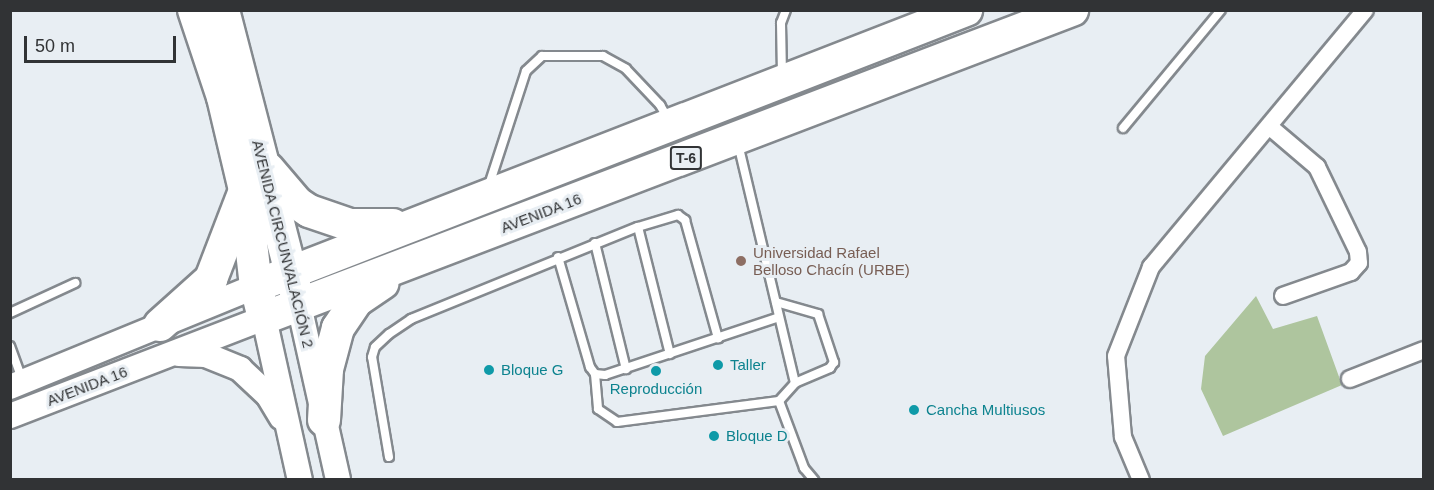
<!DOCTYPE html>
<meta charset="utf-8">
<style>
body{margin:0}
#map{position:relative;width:1434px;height:490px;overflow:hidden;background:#e8eef3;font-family:Helvetica,sans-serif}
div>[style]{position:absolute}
.green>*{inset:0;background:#aec59e}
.roads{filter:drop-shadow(2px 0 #84898e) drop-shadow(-2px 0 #84898e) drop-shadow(0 2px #84898e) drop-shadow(0 -2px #84898e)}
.lane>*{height:8px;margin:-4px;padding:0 4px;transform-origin:4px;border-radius:4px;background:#fff}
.street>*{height:16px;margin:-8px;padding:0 8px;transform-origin:8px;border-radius:8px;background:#fff}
.secondary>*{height:24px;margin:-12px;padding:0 12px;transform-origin:12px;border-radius:12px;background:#fff}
.highway>*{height:32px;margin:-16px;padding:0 16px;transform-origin:16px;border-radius:16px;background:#fff}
.dots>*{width:16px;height:16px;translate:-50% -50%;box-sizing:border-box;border:3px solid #e8eef3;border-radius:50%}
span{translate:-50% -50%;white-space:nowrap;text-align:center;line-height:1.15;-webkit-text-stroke:6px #e8eef3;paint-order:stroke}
.shield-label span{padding:2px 4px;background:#e8eef3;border:2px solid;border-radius:4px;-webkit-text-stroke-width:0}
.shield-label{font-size:14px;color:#313335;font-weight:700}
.street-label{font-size:15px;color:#313335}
.education-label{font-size:15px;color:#785e54}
.left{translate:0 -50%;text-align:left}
.culture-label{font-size:15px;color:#0d838f}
.frame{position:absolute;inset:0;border:12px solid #313335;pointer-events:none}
.scale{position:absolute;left:24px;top:36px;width:152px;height:27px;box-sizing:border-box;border:3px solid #313335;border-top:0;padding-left:8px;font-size:18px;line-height:21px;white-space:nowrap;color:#313335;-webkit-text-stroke:4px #e8eef3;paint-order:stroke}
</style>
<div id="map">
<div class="green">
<i style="clip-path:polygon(1256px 296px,1273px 329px,1317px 316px,1342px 385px,1223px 436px,1201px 389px,1205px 356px)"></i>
</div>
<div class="roads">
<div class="lane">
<i style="left:782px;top:75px;width:52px;rotate:-91.1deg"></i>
<i style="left:781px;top:23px;width:14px;rotate:-69deg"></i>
<i style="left:1123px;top:128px;width:153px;rotate:-50.3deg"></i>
<i style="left:488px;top:188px;width:123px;rotate:-72deg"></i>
<i style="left:526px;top:71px;width:22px;rotate:-43deg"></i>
<i style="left:542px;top:56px;width:61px"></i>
<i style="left:603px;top:56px;width:26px;rotate:29deg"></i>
<i style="left:626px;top:69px;width:50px;rotate:46.6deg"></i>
<i style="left:660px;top:105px;width:16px;rotate:60deg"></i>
<i style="left:638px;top:227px;width:131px;rotate:75.9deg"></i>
<i style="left:595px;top:243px;width:130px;rotate:76.2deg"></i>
<i style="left:558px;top:257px;width:115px;rotate:73.8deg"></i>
<i style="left:590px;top:367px;width:9px;rotate:54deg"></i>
<i style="left:595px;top:374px;width:10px;rotate:6deg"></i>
<i style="left:605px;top:375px;width:183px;rotate:-18.4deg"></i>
<i style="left:776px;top:302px;width:44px;rotate:15.9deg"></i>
<i style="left:818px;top:314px;width:51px;rotate:71.6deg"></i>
<i style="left:834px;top:362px;width:7px;rotate:124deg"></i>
<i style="left:830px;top:368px;width:38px;rotate:157deg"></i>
<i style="left:10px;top:313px;width:72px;rotate:-24.8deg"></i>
<i style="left:10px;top:346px;width:37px;rotate:70deg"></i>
<i style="left:595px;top:374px;width:35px;rotate:85deg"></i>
<i style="left:598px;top:409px;width:23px;rotate:34deg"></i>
<i style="left:617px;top:422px;width:163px;rotate:-7.4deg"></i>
<i style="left:779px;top:401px;width:24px;rotate:-48deg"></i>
<i style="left:795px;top:383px;width:246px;rotate:-103.4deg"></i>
<i style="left:779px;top:401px;width:72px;rotate:69.5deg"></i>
<i style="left:804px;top:468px;width:16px;rotate:50deg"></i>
<i style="left:389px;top:457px;width:101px;rotate:-99.6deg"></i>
<i style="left:372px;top:357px;width:10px;rotate:-73deg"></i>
<i style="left:375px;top:347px;width:19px;rotate:-43deg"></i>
<i style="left:389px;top:334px;width:27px;rotate:-34deg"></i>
<i style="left:411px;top:319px;width:245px;rotate:-22.1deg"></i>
<i style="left:638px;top:227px;width:42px;rotate:-16.7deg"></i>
<i style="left:678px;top:215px;width:9px;rotate:36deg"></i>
<i style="left:685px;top:220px;width:123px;rotate:74.4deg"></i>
</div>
<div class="street">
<i style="left:1270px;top:127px;width:62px;rotate:40.4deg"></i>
<i style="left:1317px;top:167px;width:94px;rotate:64.2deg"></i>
<i style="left:1358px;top:252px;width:11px;rotate:85deg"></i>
<i style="left:1359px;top:263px;width:12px;rotate:132deg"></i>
<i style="left:1351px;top:272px;width:72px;rotate:160.6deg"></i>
<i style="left:1350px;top:379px;width:79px;rotate:-21.4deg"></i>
<i style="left:1141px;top:480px;width:47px;rotate:-112.7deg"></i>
<i style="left:1123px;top:437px;width:81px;rotate:-94.9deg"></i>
<i style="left:1116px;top:356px;width:96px;rotate:-68.5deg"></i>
<i style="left:1151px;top:267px;width:334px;rotate:-50.2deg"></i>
</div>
<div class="secondary">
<i style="left:299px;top:305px;width:179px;rotate:77.4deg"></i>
<i style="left:179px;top:354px;width:27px;rotate:2deg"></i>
<i style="left:206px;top:355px;width:37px;rotate:22deg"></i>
<i style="left:240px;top:369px;width:38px;rotate:43deg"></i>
<i style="left:268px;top:395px;width:26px;rotate:59deg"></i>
<i style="left:10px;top:387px;width:266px;rotate:-22.3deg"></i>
<i style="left:10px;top:416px;width:272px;rotate:-21.1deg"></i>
<i style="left:264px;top:318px;width:166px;rotate:77.5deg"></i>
</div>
<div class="highway">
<i style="left:194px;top:10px;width:92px;rotate:71.6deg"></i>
<i style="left:223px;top:97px;width:96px;rotate:76.7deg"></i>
<i style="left:245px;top:190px;width:97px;rotate:83.5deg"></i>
<i style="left:256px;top:286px;width:33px;rotate:76deg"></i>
<i style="left:264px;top:318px;width:865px;rotate:-20.87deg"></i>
<i style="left:223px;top:10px;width:291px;rotate:75.5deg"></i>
<i style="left:268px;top:169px;width:45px;rotate:49.5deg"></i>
<i style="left:297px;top:203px;width:14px;rotate:34deg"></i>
<i style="left:309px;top:211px;width:43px;rotate:18.9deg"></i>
<i style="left:350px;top:225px;width:43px"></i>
<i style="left:256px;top:286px;width:762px;rotate:-21.24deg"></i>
<i style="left:160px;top:325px;width:69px;rotate:-42deg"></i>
<i style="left:211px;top:279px;width:92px;rotate:-69deg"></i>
<i style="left:324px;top:420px;width:51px;rotate:-86.6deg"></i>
<i style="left:327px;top:369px;width:42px;rotate:-75deg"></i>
<i style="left:338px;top:328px;width:32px;rotate:-56deg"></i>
<i style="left:356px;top:301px;width:32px;rotate:-34deg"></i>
</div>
</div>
<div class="dots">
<i style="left:741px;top:261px;background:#8d6e63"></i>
<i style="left:718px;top:365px;background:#0f9aa8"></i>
<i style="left:489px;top:370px;background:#0f9aa8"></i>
<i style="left:656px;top:371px;background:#0f9aa8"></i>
<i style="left:914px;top:410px;background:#0f9aa8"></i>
<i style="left:714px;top:436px;background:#0f9aa8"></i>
</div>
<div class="shield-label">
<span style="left:686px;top:158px">T-6</span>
</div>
<div class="street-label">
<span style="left:541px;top:213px;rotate:-21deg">AVENIDA 16</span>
<span style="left:283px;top:244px;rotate:76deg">AVENIDA CIRCUNVALACIÓN 2</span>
<span style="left:87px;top:386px;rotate:-21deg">AVENIDA 16</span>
</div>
<div class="education-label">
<span class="left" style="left:753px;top:261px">Universidad Rafael<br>Belloso Chacín (URBE)</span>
</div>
<div class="culture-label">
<span class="left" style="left:730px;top:365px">Taller</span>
<span class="left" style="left:501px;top:370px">Bloque G</span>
<span style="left:656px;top:389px">Reproducción</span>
<span class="left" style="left:926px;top:410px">Cancha Multiusos</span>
<span class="left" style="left:726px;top:436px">Bloque D</span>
</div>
<div class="frame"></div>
<div class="scale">50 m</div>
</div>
